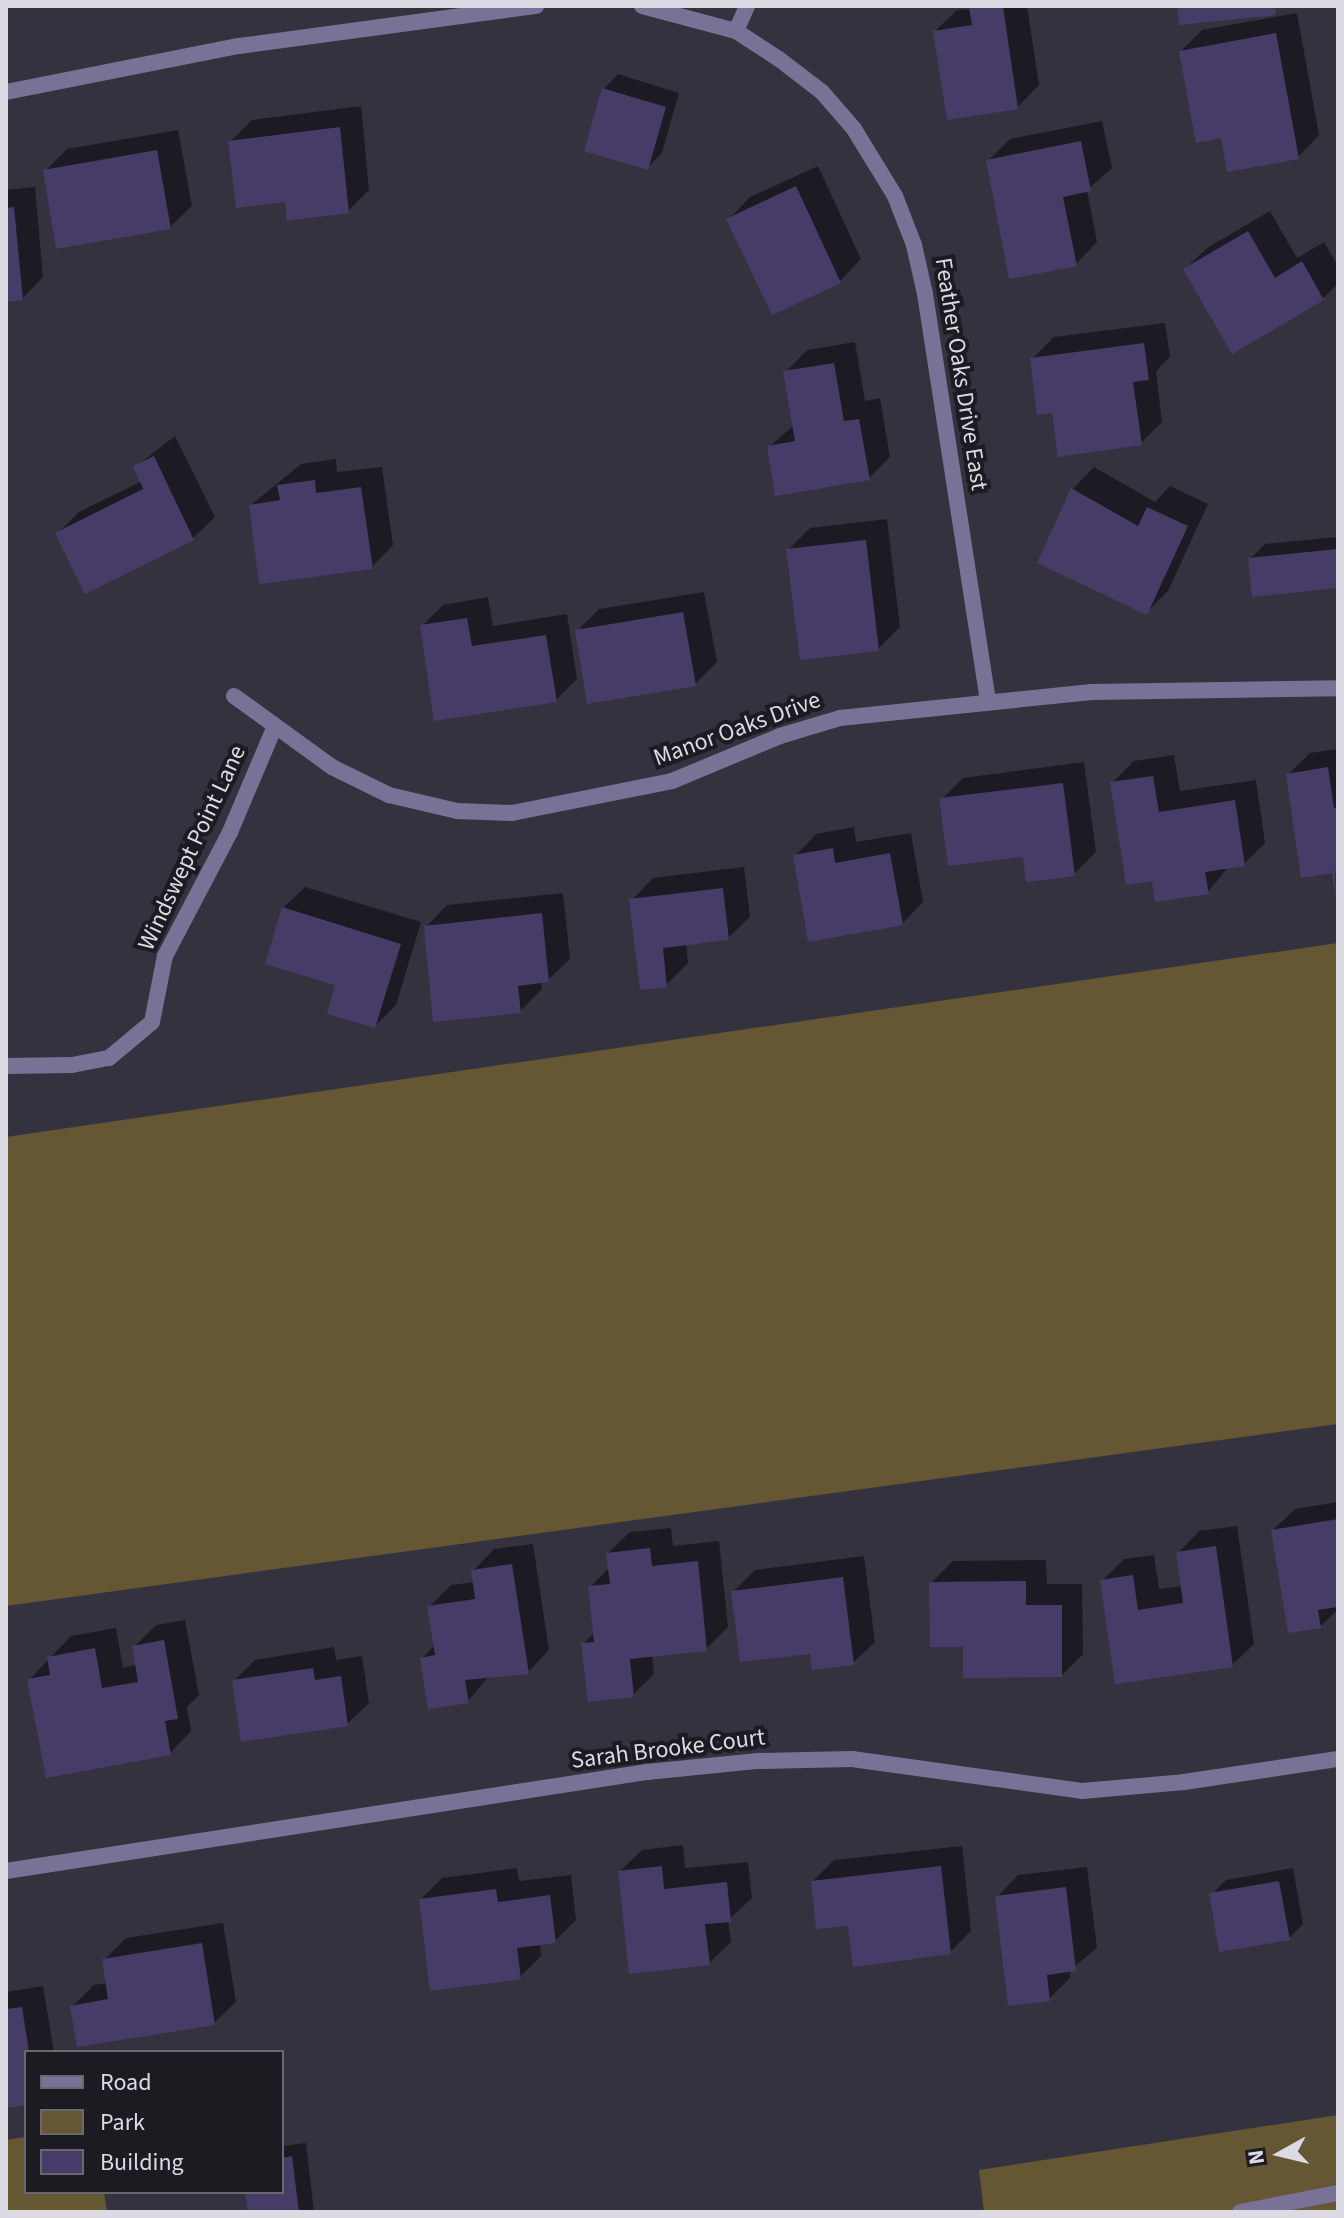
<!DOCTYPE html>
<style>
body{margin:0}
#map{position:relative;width:1344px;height:2218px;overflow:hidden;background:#353240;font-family:"Source Sans 3",sans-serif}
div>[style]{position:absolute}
.green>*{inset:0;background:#655733}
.shadow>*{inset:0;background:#0007}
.building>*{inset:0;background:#473c67}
.minor>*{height:16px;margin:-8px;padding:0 8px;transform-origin:8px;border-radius:8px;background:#7a7197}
span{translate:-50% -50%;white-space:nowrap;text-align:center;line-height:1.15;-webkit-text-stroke:8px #1c1b21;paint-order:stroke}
.street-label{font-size:24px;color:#dcdbe4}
.frame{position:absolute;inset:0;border:8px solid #dcdbe4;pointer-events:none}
.legend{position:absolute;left:24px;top:2050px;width:260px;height:144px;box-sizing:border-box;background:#1c1b21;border:2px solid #69686f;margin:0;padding:10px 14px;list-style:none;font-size:24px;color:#dcdbe4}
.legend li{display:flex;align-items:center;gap:16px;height:40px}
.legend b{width:40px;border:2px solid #69686f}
.north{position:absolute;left:1240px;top:2114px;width:80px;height:80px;-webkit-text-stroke:6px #1c1b21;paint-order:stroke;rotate:262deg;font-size:22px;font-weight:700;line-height:32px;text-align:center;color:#dcdbe4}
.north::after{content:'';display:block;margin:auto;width:28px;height:36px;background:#dcdbe4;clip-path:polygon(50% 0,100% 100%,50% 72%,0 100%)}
</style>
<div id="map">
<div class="green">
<i style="clip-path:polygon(1338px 943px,1338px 1424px,6px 1606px,6px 1137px)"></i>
<i style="clip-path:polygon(1338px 2115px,1338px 2212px,984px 2212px,979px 2170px)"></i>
<i style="clip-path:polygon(26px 2137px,26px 2192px,104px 2192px,107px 2212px,6px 2212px,6px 2140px)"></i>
</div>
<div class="shadow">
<i style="clip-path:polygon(1027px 6px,1039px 85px,1018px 107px,935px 31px,957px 10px)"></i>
<i style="clip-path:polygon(1297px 13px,1319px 135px,1298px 157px,1181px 51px,1202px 30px)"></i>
<i style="clip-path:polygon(618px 74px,679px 93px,662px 153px,647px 168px,604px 89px)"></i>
<i style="clip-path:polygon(361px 106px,369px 190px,348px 211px,287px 200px,230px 142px,252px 120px)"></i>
<i style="clip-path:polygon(1102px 121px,1112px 168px,1087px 190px,1097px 242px,1076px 264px,988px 161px,1010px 139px)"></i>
<i style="clip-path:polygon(178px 130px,192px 206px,170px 227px,45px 171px,67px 149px)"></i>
<i style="clip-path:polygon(818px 166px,861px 259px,840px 281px,729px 219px,750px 197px)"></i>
<i style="clip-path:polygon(35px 187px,43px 277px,22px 299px,6px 300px,6px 190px)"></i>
<i style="clip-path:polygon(1270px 211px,1297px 258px,1324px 242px,1338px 266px,1338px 284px,1323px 298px,1233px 351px,1185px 269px,1207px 248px)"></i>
<i style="clip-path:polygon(1165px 323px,1170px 357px,1156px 371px,1162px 422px,1141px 443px,1054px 411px,1032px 359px,1054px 337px)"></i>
<i style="clip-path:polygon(855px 342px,865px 401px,880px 398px,890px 457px,869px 478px,769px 447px,794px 425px,786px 372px,807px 350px)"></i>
<i style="clip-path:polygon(175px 436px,215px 517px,193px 538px,86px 591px,58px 533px,79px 512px,142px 481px,135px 467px)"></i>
<i style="clip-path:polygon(336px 459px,337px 472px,382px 467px,393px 545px,372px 567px,251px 505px,301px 464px)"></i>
<i style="clip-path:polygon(1094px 467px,1155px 502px,1170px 486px,1208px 504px,1168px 591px,1147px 612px,1039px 562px,1073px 489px)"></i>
<i style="clip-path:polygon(887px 519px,900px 627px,878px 649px,789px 549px,810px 528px)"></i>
<i style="clip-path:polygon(1338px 537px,1338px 586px,1250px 559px,1265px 544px)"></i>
<i style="clip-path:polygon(704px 592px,717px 662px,695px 684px,577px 631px,599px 609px)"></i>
<i style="clip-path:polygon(488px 597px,493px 626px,567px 614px,577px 679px,556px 700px,422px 626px,443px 605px)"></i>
<i style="clip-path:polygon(1338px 749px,1338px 892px,1337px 893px,1334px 871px,1288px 775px,1310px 753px)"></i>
<i style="clip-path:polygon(1174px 755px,1180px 791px,1256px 780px,1265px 843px,1244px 864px,1229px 866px,1208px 892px,1154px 878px,1112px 783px,1134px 761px)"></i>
<i style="clip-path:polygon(1084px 762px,1096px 852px,1074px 874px,1025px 854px,942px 799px,963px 778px)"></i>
<i style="clip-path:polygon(854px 827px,856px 842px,911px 833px,923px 902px,902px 924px,795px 856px,816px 834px)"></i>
<i style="clip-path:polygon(744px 867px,750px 917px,728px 938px,686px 943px,688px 963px,666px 985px,632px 900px,653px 878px)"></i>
<i style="clip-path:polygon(305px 887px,421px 922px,396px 1005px,375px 1026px,283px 908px)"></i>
<i style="clip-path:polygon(563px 893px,570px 959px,548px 980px,541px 981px,542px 989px,520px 1011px,426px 927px,447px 905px)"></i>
<i style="clip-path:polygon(1338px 1502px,1338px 1609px,1321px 1626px,1273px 1530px,1295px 1509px)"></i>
<i style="clip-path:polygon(1237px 1526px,1254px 1644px,1232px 1665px,1117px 1681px,1102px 1581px,1124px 1559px,1154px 1555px,1159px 1589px,1182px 1586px,1178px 1553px,1199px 1531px)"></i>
<i style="clip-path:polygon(671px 1528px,673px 1546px,719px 1541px,728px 1627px,706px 1649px,652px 1654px,654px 1674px,633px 1695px,583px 1644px,595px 1632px,590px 1587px,610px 1567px,608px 1553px,630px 1532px)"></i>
<i style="clip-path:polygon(533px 1544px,549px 1650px,528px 1672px,489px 1676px,468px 1701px,422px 1658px,435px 1645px,429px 1607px,451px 1585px,475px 1582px,473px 1571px,494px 1549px)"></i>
<i style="clip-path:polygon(864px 1556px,875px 1642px,853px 1663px,812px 1652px,734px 1591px,755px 1570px)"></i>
<i style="clip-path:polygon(1046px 1560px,1047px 1584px,1082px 1584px,1083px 1654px,1062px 1675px,931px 1583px,953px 1561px)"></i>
<i style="clip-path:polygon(185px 1620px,199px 1695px,187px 1707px,191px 1731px,170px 1753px,30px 1679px,71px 1636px,116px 1628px,123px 1668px,137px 1665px,134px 1647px,156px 1625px)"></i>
<i style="clip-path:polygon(334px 1647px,336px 1660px,362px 1656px,369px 1703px,347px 1724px,234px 1681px,255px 1660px)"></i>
<i style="clip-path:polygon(683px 1845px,685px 1868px,748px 1862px,752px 1898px,728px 1920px,731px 1942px,709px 1963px,620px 1871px,642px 1850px)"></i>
<i style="clip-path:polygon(962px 1846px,971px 1931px,950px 1952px,813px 1881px,834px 1860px)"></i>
<i style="clip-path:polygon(1087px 1867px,1097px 1948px,1070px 1970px,1070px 1978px,1049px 1999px,997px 1897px,1018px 1875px)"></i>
<i style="clip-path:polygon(517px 1868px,519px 1881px,571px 1875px,576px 1920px,555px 1941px,540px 1943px,541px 1956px,520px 1977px,421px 1899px,442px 1878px)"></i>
<i style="clip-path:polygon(1293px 1868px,1303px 1924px,1289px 1938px,1212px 1894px,1226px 1880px)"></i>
<i style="clip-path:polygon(223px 1923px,236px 2002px,214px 2023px,73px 2006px,94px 1985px,108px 1983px,104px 1960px,126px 1938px)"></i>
<i style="clip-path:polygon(43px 1986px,54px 2052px,26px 2052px,6px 2106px,6px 1992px)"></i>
<i style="clip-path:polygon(306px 2143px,314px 2212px,250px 2212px,247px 2192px,282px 2192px,282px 2146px)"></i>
</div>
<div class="building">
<i style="clip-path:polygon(969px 6px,1003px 6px,1018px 109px,947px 120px,933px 31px,972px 25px)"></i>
<i style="clip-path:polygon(1177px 6px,1275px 6px,1276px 15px,1179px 25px)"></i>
<i style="clip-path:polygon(1276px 33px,1299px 159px,1227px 172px,1221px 138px,1196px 143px,1179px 51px)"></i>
<i style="clip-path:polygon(602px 88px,666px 107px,648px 170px,584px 151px)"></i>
<i style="clip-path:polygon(340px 127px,349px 213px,287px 221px,285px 202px,236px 208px,228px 141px)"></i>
<i style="clip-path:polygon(1081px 141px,1091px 191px,1063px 197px,1077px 266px,1009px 279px,986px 160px)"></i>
<i style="clip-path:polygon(157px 150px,171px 229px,56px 249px,43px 170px)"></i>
<i style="clip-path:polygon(796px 186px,841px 283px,772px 315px,726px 219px)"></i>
<i style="clip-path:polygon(14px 207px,23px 300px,6px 302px,6px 208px)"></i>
<i style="clip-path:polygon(1248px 231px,1275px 278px,1302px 261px,1324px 300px,1232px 354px,1183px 269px)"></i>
<i style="clip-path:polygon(1144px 343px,1149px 380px,1133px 382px,1142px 445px,1058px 457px,1052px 413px,1037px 415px,1030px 358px)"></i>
<i style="clip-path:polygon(834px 363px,844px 421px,859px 419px,870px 480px,775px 496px,767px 446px,795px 441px,783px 371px)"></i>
<i style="clip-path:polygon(154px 456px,194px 540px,85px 594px,55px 533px,143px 489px,133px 466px)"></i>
<i style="clip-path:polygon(315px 480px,316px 493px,361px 487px,373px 569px,259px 584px,249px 505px,280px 500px,277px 485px)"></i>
<i style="clip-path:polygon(1071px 488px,1138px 526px,1147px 507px,1188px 526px,1147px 615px,1037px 563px)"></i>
<i style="clip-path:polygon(866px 540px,879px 651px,800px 660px,786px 549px)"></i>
<i style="clip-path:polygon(1338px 549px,1338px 588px,1252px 597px,1248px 558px)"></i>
<i style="clip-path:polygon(683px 612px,696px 686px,587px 704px,575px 630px)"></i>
<i style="clip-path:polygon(467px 618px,472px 646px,546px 635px,557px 702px,434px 721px,420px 625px)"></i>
<i style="clip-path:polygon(1328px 767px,1334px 808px,1338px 808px,1335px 895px,1332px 873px,1301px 878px,1286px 774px)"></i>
<i style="clip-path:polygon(1153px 776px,1159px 812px,1235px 800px,1245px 866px,1205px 872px,1209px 894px,1155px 902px,1152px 881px,1126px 885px,1110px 782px)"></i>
<i style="clip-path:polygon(1063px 783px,1075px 876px,1026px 882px,1023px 857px,948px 866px,939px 798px)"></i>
<i style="clip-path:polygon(833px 848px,835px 863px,890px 853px,903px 925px,808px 942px,793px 855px)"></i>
<i style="clip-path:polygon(723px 888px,729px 940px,663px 948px,667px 987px,640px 990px,629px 899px)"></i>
<i style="clip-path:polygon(282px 907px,401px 944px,375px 1028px,327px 1014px,335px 985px,265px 964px)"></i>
<i style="clip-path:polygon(542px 913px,549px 982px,518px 986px,521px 1013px,433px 1022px,424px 926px)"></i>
<i style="clip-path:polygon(1338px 1519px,1338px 1607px,1318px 1610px,1321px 1628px,1288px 1633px,1271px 1530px)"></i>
<i style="clip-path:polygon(1216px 1546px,1233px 1667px,1115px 1684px,1100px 1580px,1133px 1575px,1138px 1610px,1183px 1603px,1176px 1552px)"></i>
<i style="clip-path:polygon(650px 1548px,652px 1566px,698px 1561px,707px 1651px,630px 1659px,634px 1697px,588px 1702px,581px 1643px,594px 1642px,588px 1586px,610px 1584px,606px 1553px)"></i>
<i style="clip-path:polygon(512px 1564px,529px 1674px,465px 1680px,469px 1703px,428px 1709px,420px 1658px,435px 1655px,427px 1606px,475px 1599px,471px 1570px)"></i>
<i style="clip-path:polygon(843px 1577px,854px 1665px,812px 1670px,810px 1654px,740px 1662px,731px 1591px)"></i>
<i style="clip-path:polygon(1026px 1581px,1026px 1605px,1062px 1605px,1062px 1677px,963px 1678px,963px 1647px,930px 1647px,929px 1582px)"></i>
<i style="clip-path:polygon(164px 1640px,178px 1719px,165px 1721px,171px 1755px,46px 1778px,27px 1679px,50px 1675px,47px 1657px,95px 1648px,102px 1688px,138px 1682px,132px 1646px)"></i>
<i style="clip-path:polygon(313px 1668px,315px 1680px,341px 1676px,348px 1726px,241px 1742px,232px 1680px)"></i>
<i style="clip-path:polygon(662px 1866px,664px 1889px,727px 1882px,731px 1922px,705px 1924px,710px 1965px,629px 1974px,618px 1871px)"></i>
<i style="clip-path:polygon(941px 1866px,951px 1954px,853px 1967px,848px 1926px,816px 1929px,811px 1881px)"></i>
<i style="clip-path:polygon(1279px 1881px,1290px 1940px,1219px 1952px,1209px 1893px)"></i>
<i style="clip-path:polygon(1066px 1887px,1076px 1971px,1047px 1975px,1050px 2001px,1008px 2006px,995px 1896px)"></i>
<i style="clip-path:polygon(496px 1889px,498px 1902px,550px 1895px,556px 1943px,517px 1948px,521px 1979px,430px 1991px,419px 1899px)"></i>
<i style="clip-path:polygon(202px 1943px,215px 2025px,77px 2047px,70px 2006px,108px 1999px,102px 1959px)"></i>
<i style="clip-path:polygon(22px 2007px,29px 2052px,26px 2105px,6px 2108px,6px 2009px)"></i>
<i style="clip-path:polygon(292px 2156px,299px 2212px,248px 2212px,245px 2192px,282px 2192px,282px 2158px)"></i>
</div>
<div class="minor">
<i style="left:642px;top:6px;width:97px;rotate:14.9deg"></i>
<i style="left:736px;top:31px;width:51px;rotate:33.1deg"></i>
<i style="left:779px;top:59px;width:54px;rotate:37.5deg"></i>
<i style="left:822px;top:92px;width:49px;rotate:49.1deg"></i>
<i style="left:854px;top:129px;width:79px;rotate:58.5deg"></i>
<i style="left:895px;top:196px;width:53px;rotate:68.8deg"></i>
<i style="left:914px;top:245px;width:50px;rotate:77.3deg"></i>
<i style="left:925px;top:294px;width:412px;rotate:81.2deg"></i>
<i style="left:736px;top:31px;width:27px;rotate:-66deg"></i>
<i style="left:6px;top:92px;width:237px;rotate:-11.2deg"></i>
<i style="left:239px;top:46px;width:300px;rotate:-7.7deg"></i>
<i style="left:234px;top:696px;width:121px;rotate:35.9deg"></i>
<i style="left:332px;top:767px;width:64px;rotate:26.2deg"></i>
<i style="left:389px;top:795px;width:70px;rotate:13.2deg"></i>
<i style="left:457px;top:811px;width:55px;rotate:2.1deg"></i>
<i style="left:512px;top:813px;width:163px;rotate:-11.3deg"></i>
<i style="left:672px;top:781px;width:117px;rotate:-22.6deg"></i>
<i style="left:780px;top:736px;width:63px;rotate:-16.7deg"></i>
<i style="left:840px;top:718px;width:253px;rotate:-5.9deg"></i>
<i style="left:1092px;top:692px;width:246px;rotate:-0.9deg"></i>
<i style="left:6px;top:1066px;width:66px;rotate:-0.9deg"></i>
<i style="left:72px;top:1065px;width:38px;rotate:-11deg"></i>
<i style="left:109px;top:1058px;width:56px;rotate:-39.9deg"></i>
<i style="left:152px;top:1022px;width:67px;rotate:-78.9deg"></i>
<i style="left:165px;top:956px;width:140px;rotate:-62.3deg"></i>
<i style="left:230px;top:832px;width:115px;rotate:-67deg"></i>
<i style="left:6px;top:1871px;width:649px;rotate:-8.78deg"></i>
<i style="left:647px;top:1772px;width:112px;rotate:-5.7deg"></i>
<i style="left:758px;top:1761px;width:94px;rotate:-1.2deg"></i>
<i style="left:852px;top:1759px;width:232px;rotate:7.9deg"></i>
<i style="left:1082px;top:1791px;width:102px;rotate:-5deg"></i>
<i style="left:1184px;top:1782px;width:156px;rotate:-8.5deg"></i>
<i style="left:1240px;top:2212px;width:100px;rotate:-11deg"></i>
</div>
<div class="street-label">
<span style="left:961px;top:374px;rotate:81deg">Feather Oaks Drive East</span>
<span style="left:737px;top:729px;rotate:-20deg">Manor Oaks Drive</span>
<span style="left:192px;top:848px;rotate:-65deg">Windswept Point Lane</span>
<span style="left:668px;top:1749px;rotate:-7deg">Sarah Brooke Court</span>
</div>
<div class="frame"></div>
<ul class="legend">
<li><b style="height:10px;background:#7a7197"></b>Road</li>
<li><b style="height:22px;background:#655733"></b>Park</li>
<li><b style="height:22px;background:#473c67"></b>Building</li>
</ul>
<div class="north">N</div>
</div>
